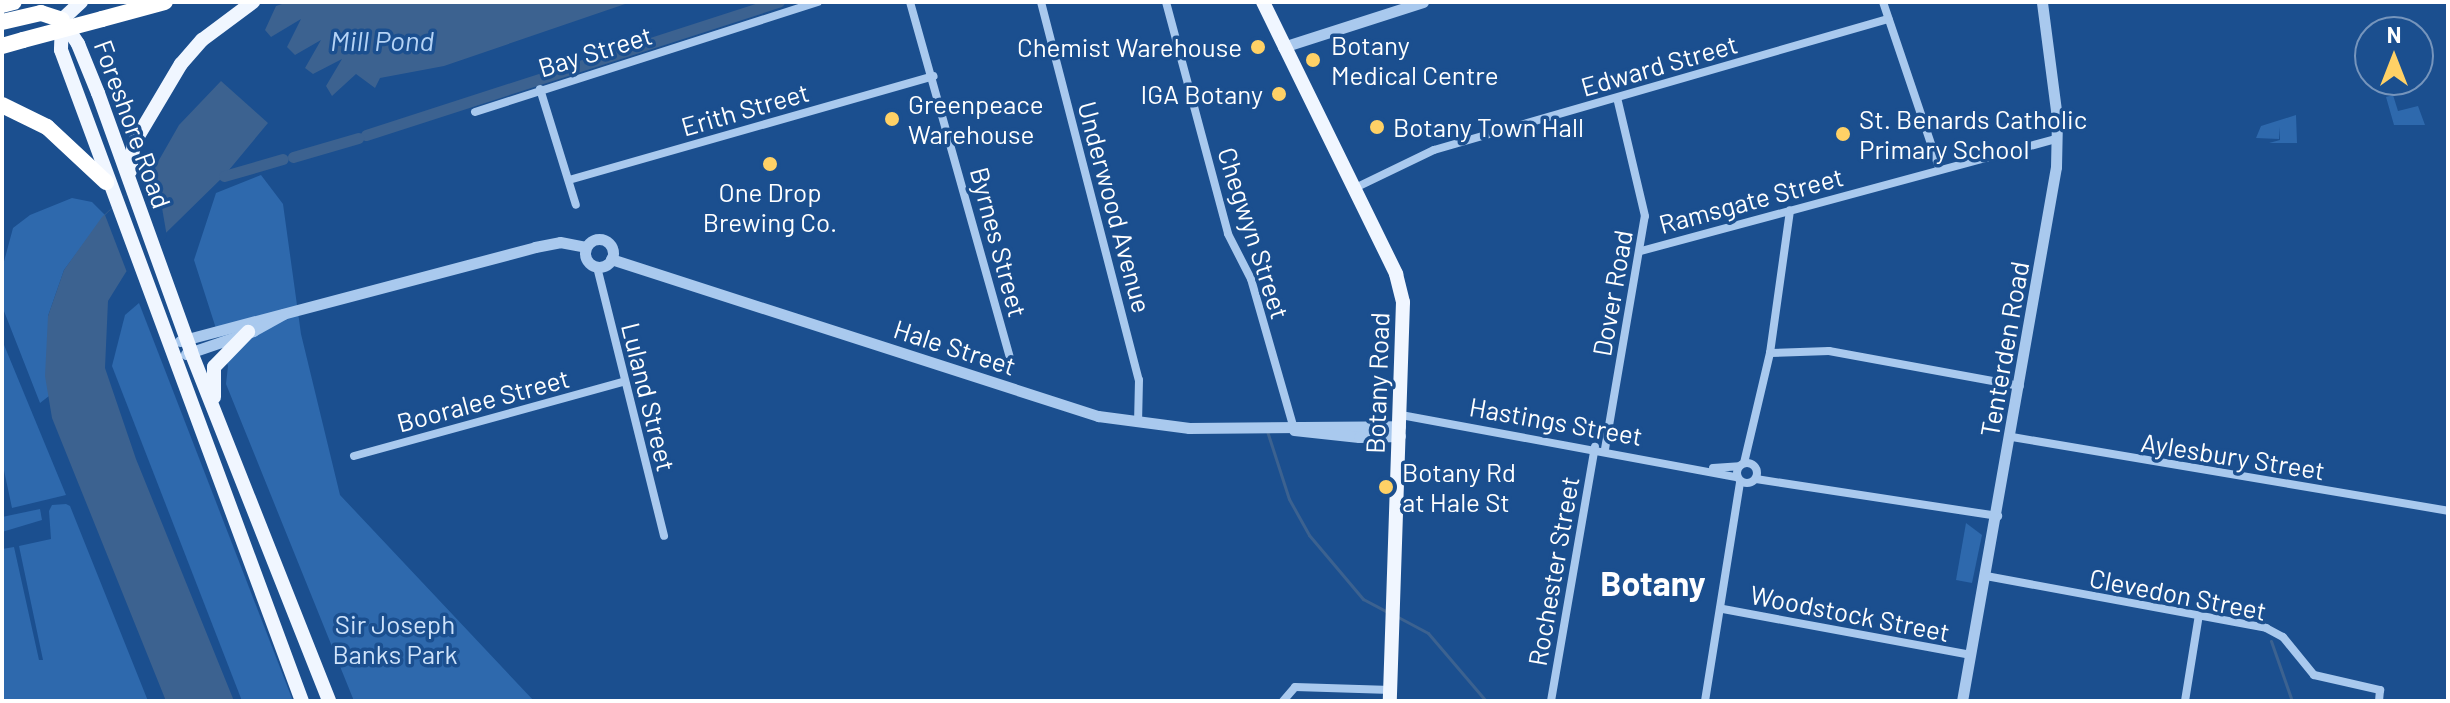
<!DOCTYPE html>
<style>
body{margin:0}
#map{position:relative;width:2450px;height:703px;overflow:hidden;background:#1b4f8f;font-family:Barlow,sans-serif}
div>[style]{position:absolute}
.green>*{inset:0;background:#2e69ad}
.water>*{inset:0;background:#3c6290}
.pier>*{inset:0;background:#1b4f8f}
.stream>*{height:3px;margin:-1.5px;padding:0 1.5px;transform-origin:1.5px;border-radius:1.5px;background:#3c6290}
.canal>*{height:11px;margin:-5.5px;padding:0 5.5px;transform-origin:5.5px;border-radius:5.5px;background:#3c6290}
.minor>*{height:8px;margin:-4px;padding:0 4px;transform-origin:4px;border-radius:4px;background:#a9c9ee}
.minor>.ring{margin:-4px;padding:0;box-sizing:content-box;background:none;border:8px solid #a9c9ee;border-radius:50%}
.tertiary>*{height:11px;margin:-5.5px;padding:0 5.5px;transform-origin:5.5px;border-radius:5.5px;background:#a9c9ee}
.tertiary>.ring{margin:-5.5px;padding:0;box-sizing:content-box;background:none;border:11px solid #a9c9ee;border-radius:50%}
.primary>*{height:14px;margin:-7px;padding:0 7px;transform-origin:7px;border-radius:7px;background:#f0f6ff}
.motorway>*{height:16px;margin:-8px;padding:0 8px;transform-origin:8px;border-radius:8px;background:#fff}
.motorway-bridge>*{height:16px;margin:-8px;padding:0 8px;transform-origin:8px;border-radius:8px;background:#fff}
.dots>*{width:22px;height:22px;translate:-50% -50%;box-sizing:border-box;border:4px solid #1b4f8f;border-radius:50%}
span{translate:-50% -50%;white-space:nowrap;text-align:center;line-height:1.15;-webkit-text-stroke:7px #1b4f8f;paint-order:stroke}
.poi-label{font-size:26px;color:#fff}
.left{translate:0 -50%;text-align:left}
.right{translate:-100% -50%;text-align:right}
.street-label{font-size:26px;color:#fff}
.park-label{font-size:26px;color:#cfe3fa}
.water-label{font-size:28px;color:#b5d3f5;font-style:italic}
.district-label{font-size:34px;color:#fff;font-weight:700}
.frame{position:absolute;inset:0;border:4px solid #fff;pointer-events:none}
.north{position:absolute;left:2354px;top:16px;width:80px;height:80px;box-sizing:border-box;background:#1b4f8f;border:2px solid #7695bc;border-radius:50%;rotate:0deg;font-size:22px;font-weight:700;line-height:32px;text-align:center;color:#fff}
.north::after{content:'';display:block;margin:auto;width:28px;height:36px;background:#ffd166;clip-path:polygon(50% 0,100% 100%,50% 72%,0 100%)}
</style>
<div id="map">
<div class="green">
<i style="clip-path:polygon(2393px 95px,2398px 111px,2418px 106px,2425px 125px,2394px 125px,2386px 97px)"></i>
<i style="clip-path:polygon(2296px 115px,2297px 143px,2269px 143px,2280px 140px,2280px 127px,2279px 139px,2256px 138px,2261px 126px)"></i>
<i style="clip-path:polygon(261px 175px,283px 204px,301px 334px,340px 495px,534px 701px,354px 701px,226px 384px,228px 366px,194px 260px,216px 193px)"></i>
<i style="clip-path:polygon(72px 198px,92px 202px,105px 215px,64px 270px,48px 316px,49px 396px,40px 403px,2px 306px,2px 269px,13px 228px,30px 215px)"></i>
<i style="clip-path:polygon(139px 303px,293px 701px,242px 701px,112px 366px,125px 315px)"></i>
<i style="clip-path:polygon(2px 340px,66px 495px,12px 508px,2px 461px)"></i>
<i style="clip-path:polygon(66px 504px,70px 506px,148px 701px,2px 701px,2px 549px,14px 547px,39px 660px,43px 660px,19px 546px,51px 539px,49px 511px,52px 505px)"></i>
<i style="clip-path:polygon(40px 509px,42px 520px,2px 532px,2px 517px)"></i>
<i style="clip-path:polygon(1966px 523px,1982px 535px,1972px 583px,1956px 580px)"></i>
</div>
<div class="water">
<i style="clip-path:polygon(288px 2px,631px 2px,444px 66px,380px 78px,375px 88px,356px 74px,332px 96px,326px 86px,342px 59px,313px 74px,305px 68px,321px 40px,295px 55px,287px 47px,301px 19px,271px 37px,265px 30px,276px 6px)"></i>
<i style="clip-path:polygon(221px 81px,268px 123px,224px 176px,126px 272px,108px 301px,105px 368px,136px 459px,234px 701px,166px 701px,52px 418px,45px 376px,48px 316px,64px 270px,102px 217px,155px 167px,179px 125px)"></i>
</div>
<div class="pier">
<i style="clip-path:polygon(155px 167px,167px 237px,128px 275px,105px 215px)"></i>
</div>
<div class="stream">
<i style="left:1267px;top:431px;width:71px;rotate:72.1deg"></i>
<i style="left:1289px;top:499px;width:41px;rotate:60.9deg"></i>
<i style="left:1309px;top:535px;width:84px;rotate:49.8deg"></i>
<i style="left:1363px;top:599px;width:27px;rotate:28deg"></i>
<i style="left:1398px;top:617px;width:34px;rotate:28deg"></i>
<i style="left:1428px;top:633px;width:89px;rotate:49.5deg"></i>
<i style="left:2271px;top:641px;width:64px;rotate:70.7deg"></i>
</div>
<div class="canal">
<i style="left:366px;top:135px;width:434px;rotate:-17.9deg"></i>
<i style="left:293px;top:157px;width:68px;rotate:-16.3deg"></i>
<i style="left:224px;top:176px;width:61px;rotate:-16.1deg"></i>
</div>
<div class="minor">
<i style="left:910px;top:2px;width:367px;rotate:74.3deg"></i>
<i style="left:1041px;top:2px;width:390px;rotate:75.5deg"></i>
<i style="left:1139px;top:380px;width:43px;rotate:91.3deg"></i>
<i style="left:1166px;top:2px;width:240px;rotate:75deg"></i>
<i style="left:1228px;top:234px;width:51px;rotate:62.9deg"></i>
<i style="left:1251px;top:279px;width:156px;rotate:74deg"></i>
<i style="left:1883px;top:2px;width:177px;rotate:71.3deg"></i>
<i style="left:540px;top:89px;width:121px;rotate:72.8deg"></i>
<i style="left:475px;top:112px;width:360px;rotate:-17.8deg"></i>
<i style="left:569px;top:180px;width:379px;rotate:-15.9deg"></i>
<i style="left:1353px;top:189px;width:90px;rotate:-25.7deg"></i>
<i style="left:1434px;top:150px;width:473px;rotate:-16.1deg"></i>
<i style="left:1641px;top:251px;width:431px;rotate:-15.1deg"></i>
<i style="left:597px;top:267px;width:277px;rotate:76deg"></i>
<i style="left:1770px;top:353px;width:59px;rotate:-1.9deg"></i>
<i style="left:1829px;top:351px;width:194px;rotate:10.4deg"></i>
<i style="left:1401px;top:415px;width:342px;rotate:10.5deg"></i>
<i style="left:2012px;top:437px;width:442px;rotate:9.6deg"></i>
<i style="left:1605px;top:449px;width:236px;rotate:-80.3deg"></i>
<i style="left:1645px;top:216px;width:121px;rotate:-103.3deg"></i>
<i style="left:354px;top:456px;width:278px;rotate:-15.4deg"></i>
<i class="ring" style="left:1737px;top:463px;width:12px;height:12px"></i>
<i style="left:1744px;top:463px;width:113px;rotate:-76.7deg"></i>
<i style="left:1770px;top:353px;width:144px;rotate:-82deg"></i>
<i style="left:1713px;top:468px;width:26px;rotate:-4deg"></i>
<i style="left:1756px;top:479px;width:245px;rotate:8.7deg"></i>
<i style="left:1986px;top:576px;width:285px;rotate:10.5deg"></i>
<i style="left:2266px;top:628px;width:19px;rotate:28deg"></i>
<i style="left:2283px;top:637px;width:49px;rotate:50.8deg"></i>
<i style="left:2314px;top:675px;width:68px;rotate:12.8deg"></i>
<i style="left:2380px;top:690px;width:11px;rotate:95deg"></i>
<i style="left:1723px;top:609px;width:251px;rotate:10.5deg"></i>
<i style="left:1283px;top:701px;width:18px;rotate:-49deg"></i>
<i style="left:1295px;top:687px;width:96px;rotate:1.8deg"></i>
<i style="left:1551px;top:701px;width:258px;rotate:-80.2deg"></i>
<i style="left:1705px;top:701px;width:222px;rotate:-80.9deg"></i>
<i style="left:2185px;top:701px;width:87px;rotate:-80.8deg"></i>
</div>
<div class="tertiary">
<i style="left:1283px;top:47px;width:147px;rotate:-17.8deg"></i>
<i class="ring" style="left:585px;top:239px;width:17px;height:17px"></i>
<i style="left:611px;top:259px;width:512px;rotate:17.87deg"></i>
<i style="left:1098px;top:416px;width:92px;rotate:7.5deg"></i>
<i style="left:1189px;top:428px;width:211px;rotate:-0.5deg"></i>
<i style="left:180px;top:341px;width:367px;rotate:-14.8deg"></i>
<i style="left:535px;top:247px;width:25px;rotate:-11deg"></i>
<i style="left:560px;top:242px;width:26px;rotate:11deg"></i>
<i style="left:186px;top:354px;width:71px;rotate:-18.9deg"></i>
<i style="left:253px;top:331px;width:35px;rotate:-29deg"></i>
<i style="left:1294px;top:430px;width:65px;rotate:6.1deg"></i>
<i style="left:1359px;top:437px;width:41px;rotate:-1.4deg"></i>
<i style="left:1962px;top:701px;width:542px;rotate:-80.02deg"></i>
<i style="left:2056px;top:167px;width:49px;rotate:-88.8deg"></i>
<i style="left:2057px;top:118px;width:117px;rotate:-97.4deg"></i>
</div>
<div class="primary">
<i style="left:81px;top:2px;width:26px;rotate:137deg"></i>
<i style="left:62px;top:20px;width:30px;rotate:92deg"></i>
<i style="left:61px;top:50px;width:694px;rotate:69.69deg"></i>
<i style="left:1263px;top:2px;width:303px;rotate:63.9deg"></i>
<i style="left:1396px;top:274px;width:29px;rotate:76deg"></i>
<i style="left:1403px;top:302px;width:399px;rotate:91.9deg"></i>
<i style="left:62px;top:20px;width:29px;rotate:56deg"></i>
<i style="left:78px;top:44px;width:53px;rotate:67.8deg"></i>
<i style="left:98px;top:93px;width:275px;rotate:70.2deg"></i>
<i style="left:191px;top:352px;width:375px;rotate:68.4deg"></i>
<i style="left:130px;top:171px;width:28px;rotate:-82deg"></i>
<i style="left:134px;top:143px;width:92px;rotate:-59.3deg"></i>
<i style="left:181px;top:64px;width:32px;rotate:-49deg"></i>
<i style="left:202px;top:40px;width:64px;rotate:-36.7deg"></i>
<i style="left:214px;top:397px;width:30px;rotate:-90deg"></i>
<i style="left:214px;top:367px;width:49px;rotate:-45.8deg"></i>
</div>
<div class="motorway">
<i style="left:2px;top:5px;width:12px;rotate:-14deg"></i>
<i style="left:102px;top:19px;width:65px;rotate:-15.1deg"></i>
<i style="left:2px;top:22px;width:40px;rotate:-13deg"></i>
<i style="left:41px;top:13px;width:22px;rotate:18deg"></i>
<i style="left:2px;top:46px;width:22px;rotate:-16deg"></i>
<i style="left:2px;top:105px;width:50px;rotate:26.1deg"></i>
<i style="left:47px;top:127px;width:81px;rotate:43deg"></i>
</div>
<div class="motorway-bridge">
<i style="left:23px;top:40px;width:82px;rotate:-14.9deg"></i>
</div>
<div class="dots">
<i style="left:1258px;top:47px;background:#ffd166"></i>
<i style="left:1313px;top:60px;background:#ffd166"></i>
<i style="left:1279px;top:94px;background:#ffd166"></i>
<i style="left:892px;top:119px;background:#ffd166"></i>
<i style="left:1377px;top:127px;background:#ffd166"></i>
<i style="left:1843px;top:134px;background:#ffd166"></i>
<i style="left:770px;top:164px;background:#ffd166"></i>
<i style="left:1386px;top:487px;background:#ffd166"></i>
</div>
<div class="poi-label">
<span class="left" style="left:1331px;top:60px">Botany<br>Medical Centre</span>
<span class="right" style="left:1242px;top:47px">Chemist Warehouse</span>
<span class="right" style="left:1263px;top:94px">IGA Botany</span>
<span class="left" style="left:908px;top:119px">Greenpeace<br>Warehouse</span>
<span class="left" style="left:1859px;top:134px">St. Benards Catholic<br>Primary School</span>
<span class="left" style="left:1393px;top:127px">Botany Town Hall</span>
<span style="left:770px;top:207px">One Drop<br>Brewing Co.</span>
<span class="left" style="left:1402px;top:487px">Botany Rd<br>at Hale St</span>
</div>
<div class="street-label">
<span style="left:595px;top:51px;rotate:-17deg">Bay Street</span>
<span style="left:1659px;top:65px;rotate:-16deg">Edward Street</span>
<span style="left:745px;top:109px;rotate:-16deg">Erith Street</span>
<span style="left:133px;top:124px;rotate:70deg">Foreshore Road</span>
<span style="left:1751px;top:200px;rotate:-15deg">Ramsgate Street</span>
<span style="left:1115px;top:207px;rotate:75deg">Underwood Avenue</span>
<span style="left:1254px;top:233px;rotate:72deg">Chegwyn Street</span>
<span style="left:999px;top:242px;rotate:75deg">Byrnes Street</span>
<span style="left:1612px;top:293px;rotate:-80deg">Dover Road</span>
<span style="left:955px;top:347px;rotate:18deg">Hale Street</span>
<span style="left:2004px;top:349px;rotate:-80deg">Tenterden Road</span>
<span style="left:1377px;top:383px;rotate:-88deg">Botany Road</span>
<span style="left:649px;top:397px;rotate:76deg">Luland Street</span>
<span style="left:483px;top:400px;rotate:-15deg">Booralee Street</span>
<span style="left:1556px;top:421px;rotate:10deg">Hastings Street</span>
<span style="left:2233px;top:456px;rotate:9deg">Aylesbury Street</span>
<span style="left:1553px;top:571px;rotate:-80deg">Rochester Street</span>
<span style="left:2178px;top:594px;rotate:11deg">Clevedon Street</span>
<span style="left:1850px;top:613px;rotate:11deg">Woodstock Street</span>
</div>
<div class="park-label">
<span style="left:395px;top:639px">Sir Joseph<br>Banks Park</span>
</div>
<div class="water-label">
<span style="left:382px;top:40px">Mill Pond</span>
</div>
<div class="district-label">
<span style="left:1653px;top:583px">Botany</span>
</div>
<div class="frame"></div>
<div class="north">N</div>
</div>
